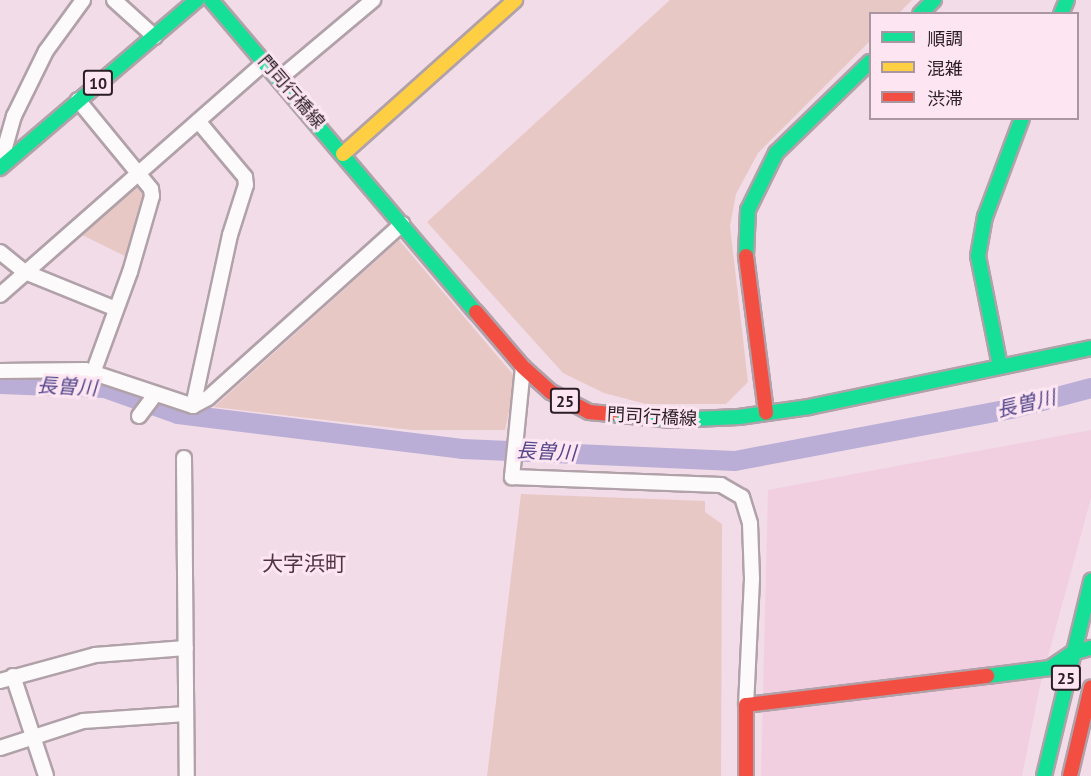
<!DOCTYPE html>
<meta charset="utf-8">
<style>
body{margin:0}
#map{position:relative;width:1091px;height:776px;overflow:hidden;background:#f1dce7;font-family:"PT Sans","Noto Sans JP",sans-serif}
div>[style]{position:absolute}
.built>*{inset:0;background:#f1cfe1}
.green>*{inset:0;background:#e8c8c5}
.river>*{height:20px;margin:-10px;padding:0 10px;transform-origin:10px;border-radius:10px;background:#baaed7}
.roads{filter:drop-shadow(2px 0 #b1a1a9) drop-shadow(-2px 0 #b1a1a9) drop-shadow(0 2px #b1a1a9) drop-shadow(0 -2px #b1a1a9)}
.street>*{height:14px;margin:-7px;padding:0 7px;transform-origin:7px;border-radius:7px;background:#fdfafb}
.fast>*{height:14px;margin:-7px;padding:0 7px;transform-origin:7px;border-radius:7px;background:#16e098}
.slow>*{height:14px;margin:-7px;padding:0 7px;transform-origin:7px;border-radius:7px;background:#ffcf43}
.jam>*{height:14px;margin:-7px;padding:0 7px;transform-origin:7px;border-radius:7px;background:#f24e42}
span{translate:-50% -50%;white-space:nowrap;text-align:center;line-height:1.15;-webkit-text-stroke:6px #fde6f2;paint-order:stroke}
.shield-label span{padding:2px 4px;background:#fde6f2;border:2px solid;border-radius:4px;-webkit-text-stroke-width:0}
.shield-label{font-size:16px;color:#2b1e25;font-weight:700}
.street-label{font-size:18px;color:#2b1e25}
.water-label{font-size:20px;color:#55488c;font-style:italic}
.quarter-label{font-size:21px;color:#513444}
.legend{position:absolute;left:869px;top:12px;width:210px;height:108px;box-sizing:border-box;background:#fde6f2;border:2px solid #a996a0;margin:0;padding:8px 10px;list-style:none;font-size:18px;color:#2b1e25}
.legend li{display:flex;align-items:center;gap:12px;height:30px}
.legend b{width:30px;border:2px solid #a996a0}
</style>
<div id="map">
<div class="built">
<i style="clip-path:polygon(1091px 430px,1091px 498px,1040px 686px,1022px 776px,761px 776px,768px 490px)"></i>
</div>
<div class="green">
<i style="clip-path:polygon(670px 0,912px 0,899px 13px,870px 14px,870px 41px,758px 153px,736px 194px,730px 226px,748px 382px,726px 404px,646px 404px,604px 393px,563px 373px,427px 222px)"></i>
<i style="clip-path:polygon(137px 174px,151px 189px,133px 260px,72px 230px)"></i>
<i style="clip-path:polygon(399px 240px,516px 378px,505px 430px,412px 430px,214px 407px)"></i>
<i style="clip-path:polygon(521px 494px,705px 501px,705px 512px,722px 524px,721px 776px,487px 776px)"></i>
</div>
<div class="river">
<i style="left:0;top:384px;width:105px;rotate:2.2deg"></i>
<i style="left:105px;top:388px;width:77px;rotate:19.6deg"></i>
<i style="left:178px;top:414px;width:286px;rotate:7deg"></i>
<i style="left:462px;top:449px;width:273px;rotate:2.5deg"></i>
<i style="left:735px;top:461px;width:285px;rotate:-10.7deg"></i>
<i style="left:1015px;top:408px;width:79px;rotate:-14.7deg"></i>
</div>
<div class="roads">
<div class="street">
<i style="left:114px;top:0;width:55px;rotate:42.1deg"></i>
<i style="left:279px;top:79px;width:123px;rotate:-40deg"></i>
<i style="left:78px;top:100px;width:115px;rotate:50.6deg"></i>
<i style="left:151px;top:189px;width:7px;rotate:82deg"></i>
<i style="left:152px;top:196px;width:79px;rotate:106.1deg"></i>
<i style="left:130px;top:272px;width:108px;rotate:110.1deg"></i>
<i style="left:0;top:165px;width:51px;rotate:-74.1deg"></i>
<i style="left:14px;top:116px;width:72px;rotate:-63.8deg"></i>
<i style="left:46px;top:51px;width:63px;rotate:-54deg"></i>
<i style="left:0;top:252px;width:32px;rotate:39deg"></i>
<i style="left:25px;top:272px;width:98px;rotate:22.1deg"></i>
<i style="left:0;top:295px;width:353px;rotate:-41.3deg"></i>
<i style="left:523px;top:367px;width:111px;rotate:95.7deg"></i>
<i style="left:512px;top:477px;width:209px;rotate:2.2deg"></i>
<i style="left:721px;top:485px;width:24px;rotate:30deg"></i>
<i style="left:742px;top:497px;width:28px;rotate:73deg"></i>
<i style="left:750px;top:524px;width:55px;rotate:87.9deg"></i>
<i style="left:752px;top:579px;width:126px;rotate:92.7deg"></i>
<i style="left:0;top:371px;width:85px;rotate:-0.7deg"></i>
<i style="left:85px;top:370px;width:114px;rotate:18.4deg"></i>
<i style="left:193px;top:406px;width:17px;rotate:-28deg"></i>
<i style="left:208px;top:398px;width:261px;rotate:-41.9deg"></i>
<i style="left:193px;top:406px;width:175px;rotate:-77.8deg"></i>
<i style="left:230px;top:235px;width:52px;rotate:-72.3deg"></i>
<i style="left:246px;top:185px;width:8px;rotate:-97deg"></i>
<i style="left:245px;top:177px;width:73px;rotate:-130deg"></i>
<i style="left:139px;top:416px;width:26px;rotate:-53deg"></i>
<i style="left:184px;top:458px;width:318px;rotate:89.5deg"></i>
<i style="left:13px;top:676px;width:105px;rotate:71.7deg"></i>
<i style="left:0;top:681px;width:98px;rotate:-15.3deg"></i>
<i style="left:95px;top:655px;width:91px;rotate:-4.4deg"></i>
<i style="left:0;top:748px;width:87px;rotate:-18deg"></i>
<i style="left:83px;top:721px;width:103px;rotate:-3.9deg"></i>
</div>
<div class="fast">
<i style="left:211px;top:0;width:409px;rotate:49.7deg"></i>
<i style="left:920px;top:14px;width:20px;rotate:-45deg"></i>
<i style="left:1061px;top:14px;width:15px;rotate:-67deg"></i>
<i style="left:0;top:168px;width:259px;rotate:-40.5deg"></i>
<i style="left:746px;top:256px;width:46px;rotate:-87.5deg"></i>
<i style="left:748px;top:210px;width:64px;rotate:-63.8deg"></i>
<i style="left:776px;top:153px;width:131px;rotate:-44.1deg"></i>
<i style="left:1000px;top:366px;width:112px;rotate:-101.3deg"></i>
<i style="left:978px;top:256px;width:40px;rotate:-80deg"></i>
<i style="left:985px;top:217px;width:106px;rotate:-69.5deg"></i>
<i style="left:611px;top:414px;width:60px;rotate:5.7deg"></i>
<i style="left:671px;top:420px;width:68px;rotate:-2.5deg"></i>
<i style="left:739px;top:417px;width:71px;rotate:-8.1deg"></i>
<i style="left:809px;top:407px;width:288px;rotate:-11.8deg"></i>
<i style="left:987px;top:676px;width:64px;rotate:-7.2deg"></i>
<i style="left:1050px;top:668px;width:27px;rotate:-34deg"></i>
<i style="left:1072px;top:653px;width:20px;rotate:-15deg"></i>
<i style="left:1044px;top:776px;width:201px;rotate:-76.4deg"></i>
</div>
<div class="slow">
<i style="left:343px;top:154px;width:231px;rotate:-41.8deg"></i>
</div>
<div class="jam">
<i style="left:746px;top:256px;width:158px;rotate:82.7deg"></i>
<i style="left:476px;top:312px;width:72px;rotate:49.5deg"></i>
<i style="left:523px;top:367px;width:38px;rotate:42deg"></i>
<i style="left:551px;top:392px;width:43px;rotate:27.8deg"></i>
<i style="left:589px;top:412px;width:22px;rotate:5deg"></i>
<i style="left:746px;top:776px;width:71px;rotate:-90deg"></i>
<i style="left:746px;top:705px;width:243px;rotate:-6.9deg"></i>
<i style="left:1070px;top:776px;width:91px;rotate:-76.7deg"></i>
</div>
</div>
<div class="shield-label">
<span style="left:98px;top:83px">10</span>
<span style="left:565px;top:401px">25</span>
<span style="left:1066px;top:678px">25</span>
</div>
<div class="street-label">
<span style="left:291px;top:92px;rotate:49deg">門司行橋線</span>
<span style="left:652px;top:417px;rotate:3deg">門司行橋線</span>
</div>
<div class="water-label">
<span style="left:67px;top:387px;rotate:3deg">長曽川</span>
<span style="left:1026px;top:404px;rotate:-13deg">長曽川</span>
<span style="left:546px;top:452px;rotate:3deg">長曽川</span>
</div>
<div class="quarter-label">
<span style="left:304px;top:564px">大字浜町</span>
</div>
<ul class="legend">
<li><b style="height:8px;background:#16e098"></b>順調</li>
<li><b style="height:8px;background:#ffcf43"></b>混雑</li>
<li><b style="height:8px;background:#f24e42"></b>渋滞</li>
</ul>
</div>
